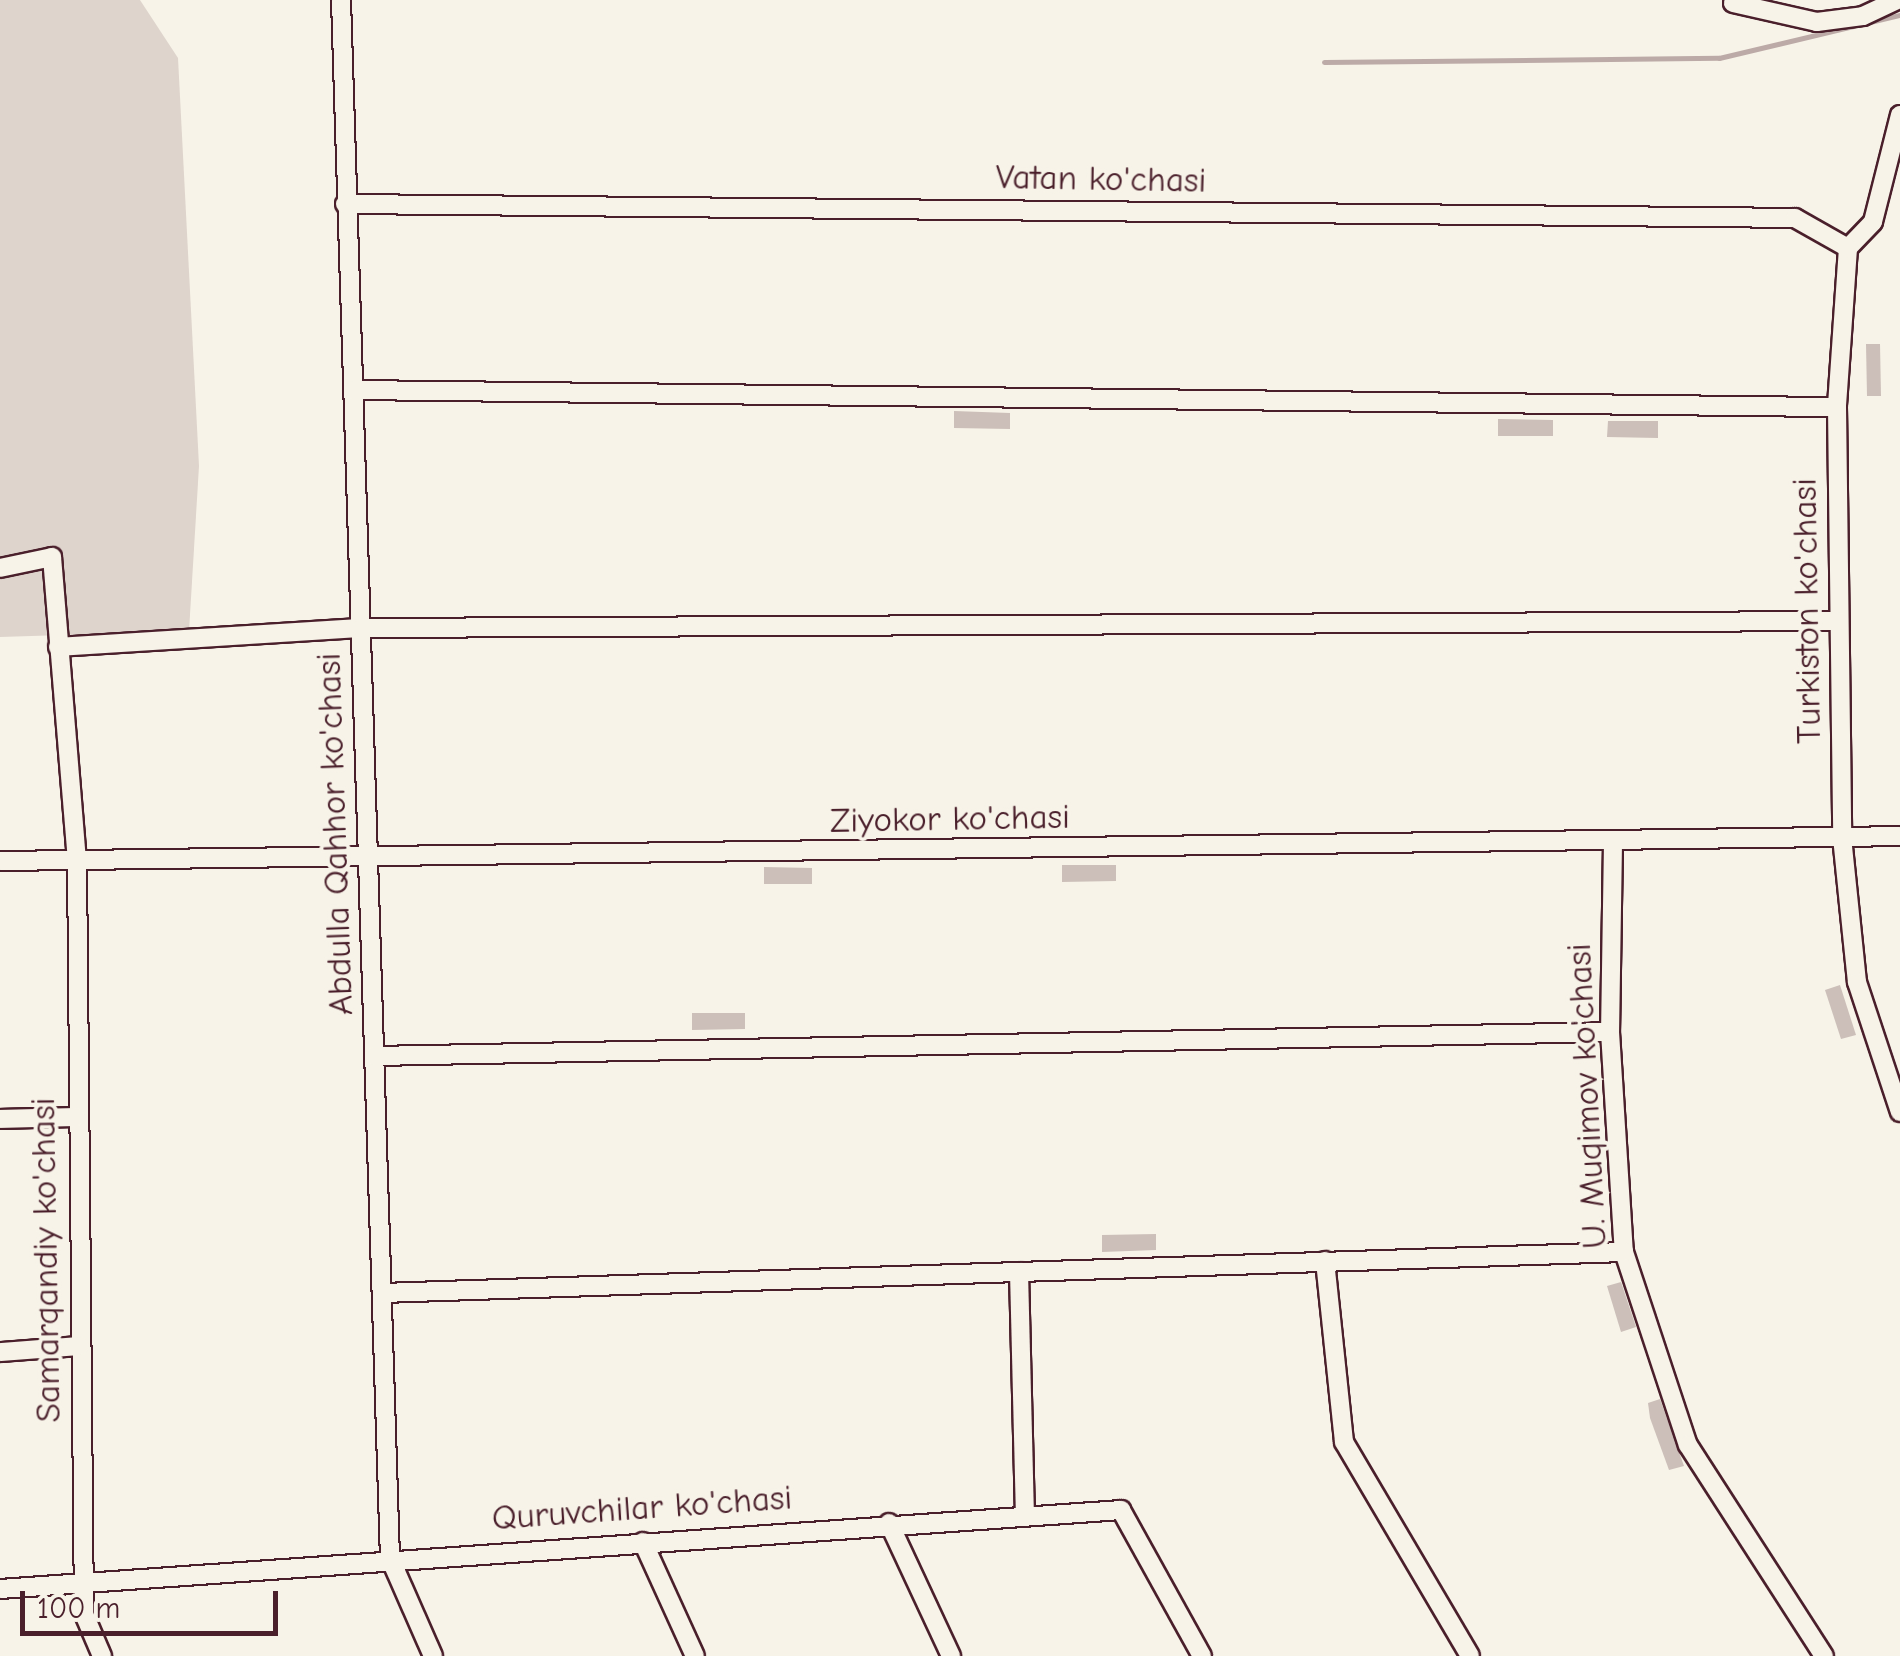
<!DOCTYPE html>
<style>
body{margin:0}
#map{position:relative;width:1900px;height:1656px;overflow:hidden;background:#f7f3e8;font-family:"Comic Neue",sans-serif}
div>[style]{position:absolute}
.green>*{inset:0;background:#ded4cc}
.stream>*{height:5px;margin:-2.5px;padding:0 2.5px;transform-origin:2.5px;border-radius:2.5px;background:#bcaaa7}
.building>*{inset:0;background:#ccbfb9}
.roads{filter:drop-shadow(2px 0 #4a1f2b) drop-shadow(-2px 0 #4a1f2b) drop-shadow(0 2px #4a1f2b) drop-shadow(0 -2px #4a1f2b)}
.minor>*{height:18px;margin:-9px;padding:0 9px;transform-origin:9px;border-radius:9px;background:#f7f3e8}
span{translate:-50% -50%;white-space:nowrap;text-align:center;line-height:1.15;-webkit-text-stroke:8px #f7f3e8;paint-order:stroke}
.street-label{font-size:35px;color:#4a1f2b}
.scale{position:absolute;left:20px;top:1591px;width:258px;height:45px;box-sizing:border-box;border:5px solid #4a1f2b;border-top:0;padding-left:12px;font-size:30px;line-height:35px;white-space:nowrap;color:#4a1f2b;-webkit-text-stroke:8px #f7f3e8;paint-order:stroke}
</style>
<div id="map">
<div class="green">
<i style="clip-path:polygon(0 0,140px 0,178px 58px,199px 466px,189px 631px,0 637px)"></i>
</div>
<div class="stream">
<i style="left:1324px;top:62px;width:395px;rotate:-0.6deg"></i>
<i style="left:1719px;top:58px;width:186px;rotate:-13.4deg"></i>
</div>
<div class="building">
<i style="clip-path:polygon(1866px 344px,1880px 344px,1881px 396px,1867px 396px)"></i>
<i style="clip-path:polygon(954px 411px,1010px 413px,1010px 429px,954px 428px)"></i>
<i style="clip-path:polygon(1498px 419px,1553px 420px,1553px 436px,1498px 436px)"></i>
<i style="clip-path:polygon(1608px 421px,1658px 421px,1658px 438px,1607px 437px)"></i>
<i style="clip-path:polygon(1062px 865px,1116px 865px,1116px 881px,1062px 882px)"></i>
<i style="clip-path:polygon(764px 867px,812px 868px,812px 884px,764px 884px)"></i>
<i style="clip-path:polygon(1840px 985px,1856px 1035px,1841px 1039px,1825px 990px)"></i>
<i style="clip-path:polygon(692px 1013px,745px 1013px,745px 1029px,692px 1030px)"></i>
<i style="clip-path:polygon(1156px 1234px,1156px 1250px,1102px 1252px,1102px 1235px)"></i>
<i style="clip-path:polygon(1621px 1282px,1636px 1327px,1621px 1332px,1607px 1286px)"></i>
<i style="clip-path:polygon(1660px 1399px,1684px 1466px,1669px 1470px,1650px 1418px,1648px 1403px)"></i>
</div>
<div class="roads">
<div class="minor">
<i style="left:341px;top:0;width:1559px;rotate:88.2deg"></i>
<i style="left:390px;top:1558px;width:107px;rotate:66.3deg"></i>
<i style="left:1733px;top:3px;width:86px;rotate:12.7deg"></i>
<i style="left:1817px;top:22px;width:46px;rotate:-7.4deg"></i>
<i style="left:1863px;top:16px;width:38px;rotate:-25deg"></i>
<i style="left:1900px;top:115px;width:110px;rotate:104.2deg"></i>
<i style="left:1873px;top:222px;width:36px;rotate:134deg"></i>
<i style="left:1848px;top:248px;width:159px;rotate:94deg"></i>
<i style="left:1837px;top:407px;width:430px;rotate:89.3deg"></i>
<i style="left:1842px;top:837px;width:146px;rotate:84.1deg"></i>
<i style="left:1857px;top:982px;width:137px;rotate:71.7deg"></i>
<i style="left:345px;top:204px;width:1450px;rotate:0.55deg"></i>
<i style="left:1795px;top:218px;width:61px;rotate:29.5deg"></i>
<i style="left:353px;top:390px;width:1484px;rotate:0.66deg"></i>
<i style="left:0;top:568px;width:53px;rotate:-11.9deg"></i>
<i style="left:52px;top:557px;width:304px;rotate:85.3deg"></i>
<i style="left:77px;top:860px;width:754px;rotate:89.47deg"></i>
<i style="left:84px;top:1614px;width:46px;rotate:66.8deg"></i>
<i style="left:58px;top:647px;width:305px;rotate:-3.6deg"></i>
<i style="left:362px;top:628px;width:1476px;rotate:-0.27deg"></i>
<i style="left:1613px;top:843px;width:189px;rotate:90.9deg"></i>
<i style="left:1610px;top:1032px;width:220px;rotate:86.4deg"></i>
<i style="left:1624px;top:1252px;width:203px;rotate:71.7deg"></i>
<i style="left:1688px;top:1445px;width:251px;rotate:57.2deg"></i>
<i style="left:0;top:861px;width:1900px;rotate:-0.75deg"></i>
<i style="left:374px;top:1056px;width:1236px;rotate:-1.11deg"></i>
<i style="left:0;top:1119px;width:76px;rotate:-1.5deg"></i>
<i style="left:1325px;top:1261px;width:182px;rotate:84deg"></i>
<i style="left:1344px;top:1442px;width:248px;rotate:59.5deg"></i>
<i style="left:1019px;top:1272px;width:244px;rotate:88.6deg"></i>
<i style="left:382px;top:1293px;width:1243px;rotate:-1.89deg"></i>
<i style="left:0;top:1352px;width:80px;rotate:-4.3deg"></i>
<i style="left:889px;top:1523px;width:147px;rotate:65deg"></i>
<i style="left:643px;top:1542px;width:125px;rotate:65.5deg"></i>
<i style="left:0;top:1589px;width:1124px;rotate:-4.03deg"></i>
<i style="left:1121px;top:1510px;width:167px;rotate:61deg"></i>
</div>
</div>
<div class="street-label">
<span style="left:1101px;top:179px;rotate:1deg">Vatan ko'chasi</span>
<span style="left:1807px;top:611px;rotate:-91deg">Turkiston ko'chasi</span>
<span style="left:950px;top:819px;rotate:-1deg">Ziyokor ko'chasi</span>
<span style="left:335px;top:834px;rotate:-92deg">Abdulla Qahhor ko'chasi</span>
<span style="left:1587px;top:1096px;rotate:-93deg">U. Muqimov ko'chasi</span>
<span style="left:46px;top:1260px;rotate:-91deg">Samarqandiy ko'chasi</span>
<span style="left:642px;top:1508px;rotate:-4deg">Quruvchilar ko'chasi</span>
</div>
<div class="scale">100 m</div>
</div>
